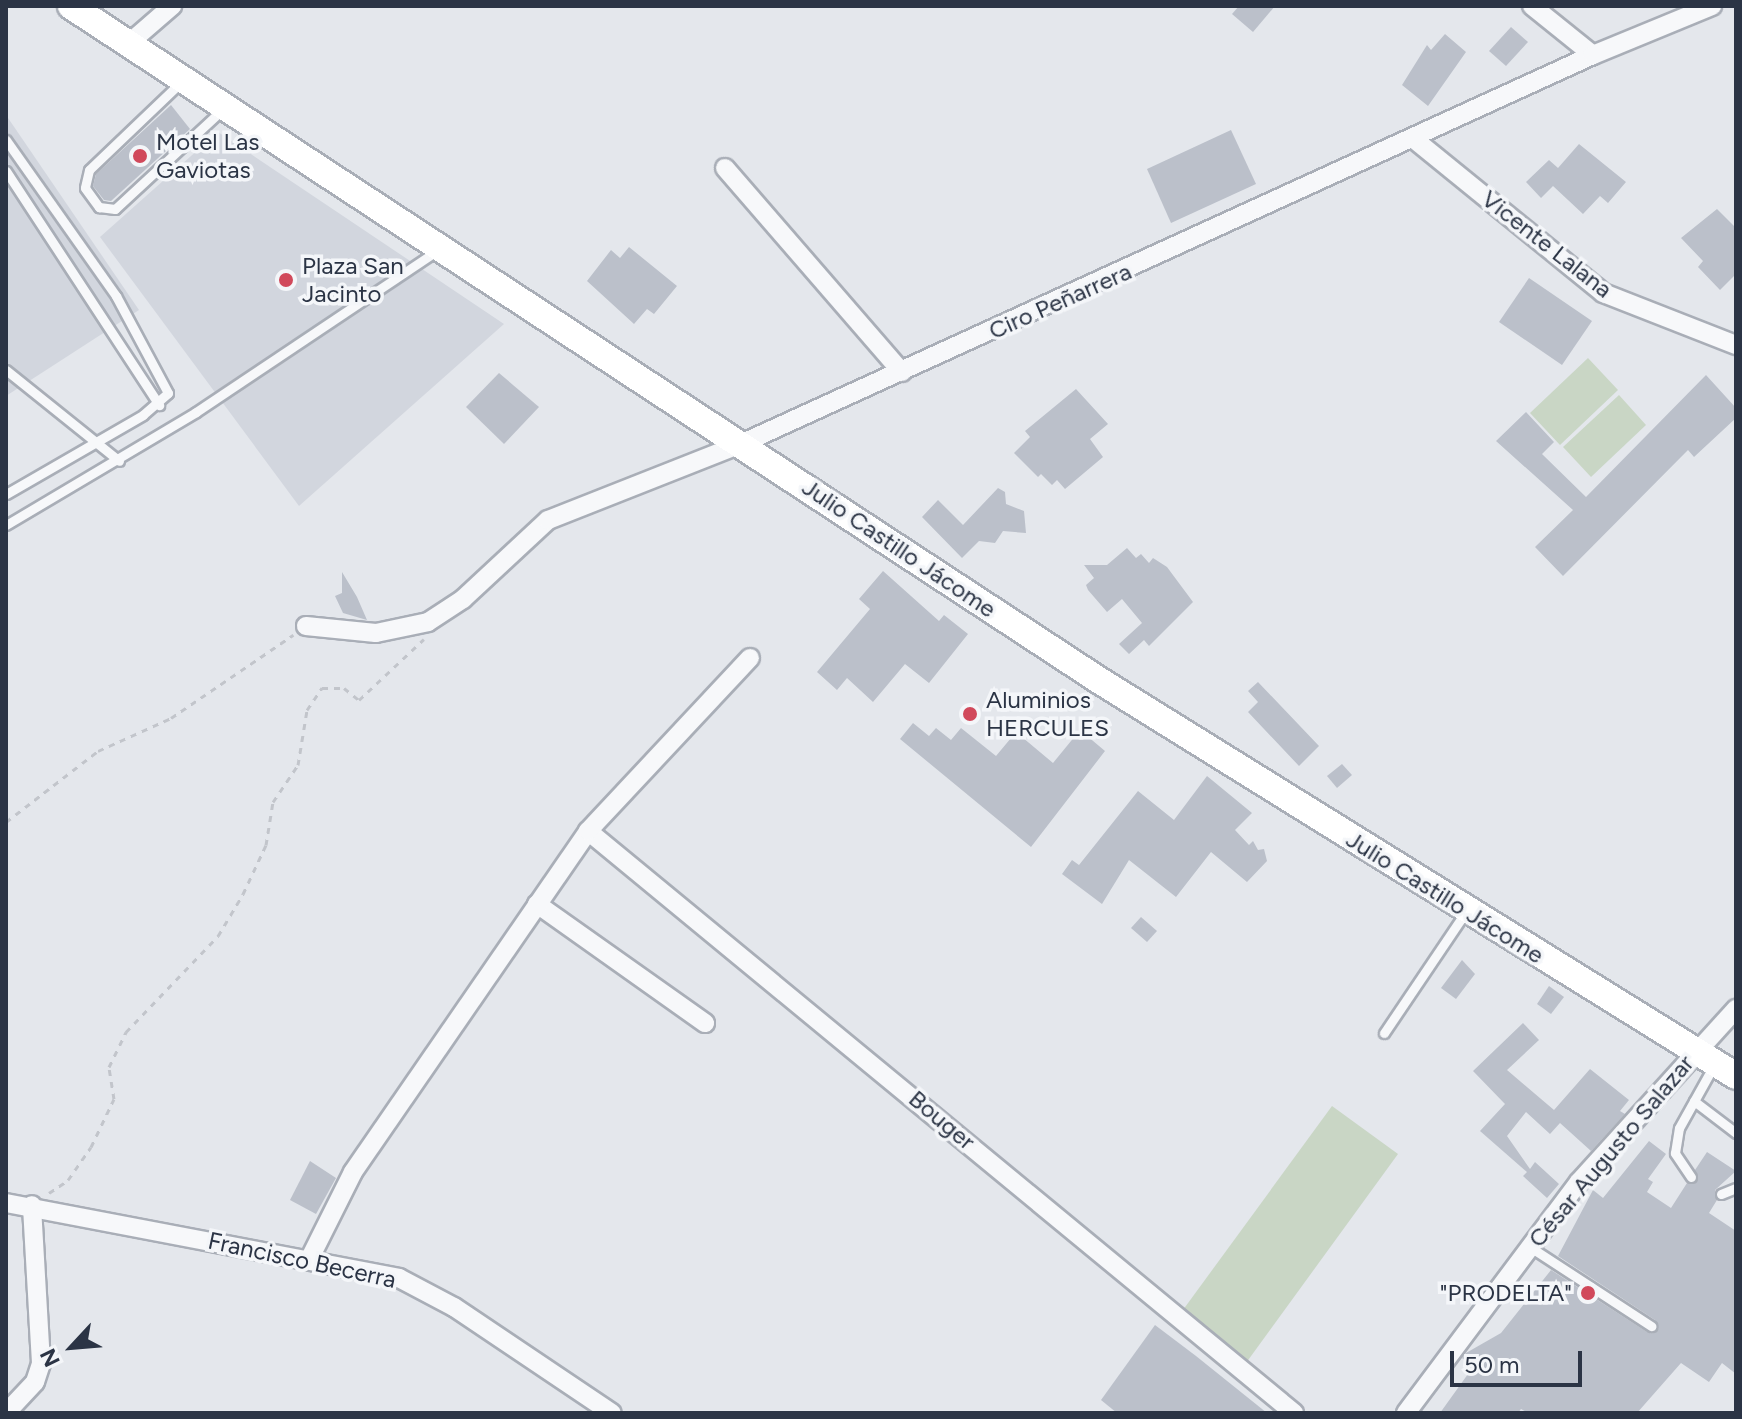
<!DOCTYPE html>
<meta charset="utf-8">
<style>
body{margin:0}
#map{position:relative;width:1742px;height:1419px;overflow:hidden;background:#e4e7ec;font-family:Figtree,sans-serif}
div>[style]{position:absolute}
.built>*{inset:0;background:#d2d6de}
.green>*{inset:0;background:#c9d6c5}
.building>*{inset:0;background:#bbc0ca}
.path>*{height:3px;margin-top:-1.5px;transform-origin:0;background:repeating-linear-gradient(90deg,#c2c5cb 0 6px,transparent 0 12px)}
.roads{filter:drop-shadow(2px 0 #a9aeb7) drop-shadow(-2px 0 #a9aeb7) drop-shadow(0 2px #a9aeb7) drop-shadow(0 -2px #a9aeb7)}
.service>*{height:9px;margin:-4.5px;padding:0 4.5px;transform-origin:4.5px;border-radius:4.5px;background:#f7f8fa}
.minor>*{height:18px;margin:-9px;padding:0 9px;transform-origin:9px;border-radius:9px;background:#f7f8fa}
.secondary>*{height:26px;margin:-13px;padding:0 13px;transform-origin:13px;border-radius:13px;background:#fff}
.dots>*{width:22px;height:22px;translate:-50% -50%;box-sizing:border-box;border:4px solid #f4f6f9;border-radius:50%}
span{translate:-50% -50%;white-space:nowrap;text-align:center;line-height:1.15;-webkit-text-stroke:7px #f4f6f9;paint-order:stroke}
.poi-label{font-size:24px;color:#2b3445}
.left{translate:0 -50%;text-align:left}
.right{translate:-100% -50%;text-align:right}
.street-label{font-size:24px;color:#2b3445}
.frame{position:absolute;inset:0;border:8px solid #2b3445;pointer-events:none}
.north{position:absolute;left:32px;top:1307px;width:80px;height:80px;-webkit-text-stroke:6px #f4f6f9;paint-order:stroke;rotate:244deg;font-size:22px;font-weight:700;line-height:32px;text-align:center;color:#2b3445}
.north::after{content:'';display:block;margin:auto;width:28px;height:36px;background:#2b3445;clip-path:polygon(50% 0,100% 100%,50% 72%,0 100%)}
.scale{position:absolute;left:1450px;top:1351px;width:132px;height:36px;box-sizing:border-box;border:4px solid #2b3445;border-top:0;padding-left:10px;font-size:24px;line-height:28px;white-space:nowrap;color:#2b3445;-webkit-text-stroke:6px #f4f6f9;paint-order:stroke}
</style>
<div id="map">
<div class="built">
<i style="clip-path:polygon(6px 115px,139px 310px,6px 396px)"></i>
<i style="clip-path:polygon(218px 132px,504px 324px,299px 506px,100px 237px)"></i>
</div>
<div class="green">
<i style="clip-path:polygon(1588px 358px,1618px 390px,1560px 445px,1530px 413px)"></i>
<i style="clip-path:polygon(1619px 395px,1646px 425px,1591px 477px,1563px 447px)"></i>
<i style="clip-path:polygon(1332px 1106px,1398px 1154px,1238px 1374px,1172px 1325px)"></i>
</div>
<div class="building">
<i style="clip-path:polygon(1239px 6px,1275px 6px,1253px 32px,1232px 14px)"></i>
<i style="clip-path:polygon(1511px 27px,1528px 42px,1506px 66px,1489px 51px)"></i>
<i style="clip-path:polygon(1445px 34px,1466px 52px,1428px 106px,1402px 85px,1427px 45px,1431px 50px)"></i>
<i style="clip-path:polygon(171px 105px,190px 129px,111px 201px,104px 200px,93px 186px,96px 174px)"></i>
<i style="clip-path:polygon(1231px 130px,1256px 184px,1171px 223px,1147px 169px)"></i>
<i style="clip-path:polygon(1579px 144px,1626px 182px,1608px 203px,1600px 196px,1583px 214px,1553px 186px,1541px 198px,1526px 182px,1549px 160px,1558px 168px)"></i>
<i style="clip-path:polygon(1717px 209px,1736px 228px,1736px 274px,1720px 290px,1698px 267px,1703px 261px,1681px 238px)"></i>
<i style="clip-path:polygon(629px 247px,677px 286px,654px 314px,647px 309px,634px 324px,587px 281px,611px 250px,620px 258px)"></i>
<i style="clip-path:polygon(1529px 278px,1592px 321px,1562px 365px,1499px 322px)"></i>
<i style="clip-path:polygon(499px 373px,539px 407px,504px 444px,466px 407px)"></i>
<i style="clip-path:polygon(1706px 375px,1736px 408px,1736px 418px,1694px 457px,1688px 450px,1563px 576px,1535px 547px,1573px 510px,1496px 441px,1526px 412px,1554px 442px,1542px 454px,1586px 497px)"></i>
<i style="clip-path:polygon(1076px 389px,1108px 424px,1090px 439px,1103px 457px,1065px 489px,1057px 480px,1052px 485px,1041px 474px,1038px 477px,1014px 453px,1030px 437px,1025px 431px)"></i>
<i style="clip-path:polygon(998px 488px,1005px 492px,1006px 504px,1024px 511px,1026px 533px,1003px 531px,995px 543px,979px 541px,962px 558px,922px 517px,938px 500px,963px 525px)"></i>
<i style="clip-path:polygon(1127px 548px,1136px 558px,1141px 554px,1149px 563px,1153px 558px,1167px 567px,1193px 602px,1149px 646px,1144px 640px,1129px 654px,1119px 644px,1142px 623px,1122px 599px,1107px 612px,1088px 590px,1086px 585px,1094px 578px,1084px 565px,1107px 565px)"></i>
<i style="clip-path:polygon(883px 571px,939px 621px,944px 615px,968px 634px,929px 683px,905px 664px,873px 702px,847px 678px,837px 690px,817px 672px,870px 609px,859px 599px)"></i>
<i style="clip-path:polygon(342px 572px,357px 597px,367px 620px,343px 613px,335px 596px,342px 593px)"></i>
<i style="clip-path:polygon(1258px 682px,1319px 746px,1299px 766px,1248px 712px,1258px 702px,1248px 691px)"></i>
<i style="clip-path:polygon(913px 723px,929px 736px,936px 728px,951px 740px,961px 728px,996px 756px,1016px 732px,1053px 763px,1080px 730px,1105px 751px,1031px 847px,900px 739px)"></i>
<i style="clip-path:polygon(1342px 764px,1352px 775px,1337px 788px,1327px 776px)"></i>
<i style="clip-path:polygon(1207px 776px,1252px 813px,1235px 830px,1249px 845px,1253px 841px,1258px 850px,1264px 849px,1267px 861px,1247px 882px,1211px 852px,1176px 897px,1129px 860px,1102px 904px,1062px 874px,1072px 860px,1079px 865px,1138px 791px,1174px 820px)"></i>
<i style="clip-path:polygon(1141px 917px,1157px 931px,1147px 942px,1131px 928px)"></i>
<i style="clip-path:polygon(1462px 960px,1475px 974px,1456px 999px,1441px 988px)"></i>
<i style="clip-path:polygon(1549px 986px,1564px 997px,1551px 1014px,1537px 1004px)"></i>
<i style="clip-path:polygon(1523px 1023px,1539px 1040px,1507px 1070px,1554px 1110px,1590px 1069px,1629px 1100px,1620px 1111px,1625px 1114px,1591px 1151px,1560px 1123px,1550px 1134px,1526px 1112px,1507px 1136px,1530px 1169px,1535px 1162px,1559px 1184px,1547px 1198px,1523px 1176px,1527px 1172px,1480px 1131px,1505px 1104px,1473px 1071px)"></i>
<i style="clip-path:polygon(1649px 1141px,1666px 1154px,1648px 1179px,1653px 1182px,1647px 1192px,1671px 1208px,1687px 1183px,1697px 1181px,1695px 1170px,1707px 1152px,1736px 1171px,1715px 1190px,1717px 1200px,1709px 1213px,1736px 1231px,1736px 1374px,1722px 1363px,1709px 1382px,1681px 1363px,1637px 1413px,1528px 1413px,1521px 1409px,1518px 1413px,1440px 1413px,1473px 1367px,1462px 1358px,1466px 1353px,1501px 1333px,1551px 1270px,1647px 1332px,1657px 1331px,1655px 1320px,1558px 1256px,1593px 1190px,1603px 1198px)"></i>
<i style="clip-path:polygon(310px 1161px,336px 1178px,316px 1214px,290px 1200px)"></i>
<i style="clip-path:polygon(1155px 1325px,1196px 1356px,1267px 1413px,1117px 1413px,1101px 1400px)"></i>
</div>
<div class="path">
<i style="left:6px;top:822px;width:116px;rotate:-37.7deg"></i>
<i style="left:98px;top:751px;width:80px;rotate:-24.3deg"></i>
<i style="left:171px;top:718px;width:148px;rotate:-34.2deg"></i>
<i style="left:49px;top:1193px;width:23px;rotate:-34deg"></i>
<i style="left:68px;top:1180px;width:40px;rotate:-55.1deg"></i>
<i style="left:91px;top:1147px;width:53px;rotate:-64.4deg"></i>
<i style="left:114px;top:1099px;width:32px;rotate:-99deg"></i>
<i style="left:109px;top:1067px;width:39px;rotate:-64deg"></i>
<i style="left:126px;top:1032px;width:133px;rotate:-46.2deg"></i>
<i style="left:218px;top:936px;width:49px;rotate:-59.2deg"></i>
<i style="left:243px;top:894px;width:54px;rotate:-64.9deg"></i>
<i style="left:266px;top:845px;width:44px;rotate:-80.8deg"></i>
<i style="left:273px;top:802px;width:45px;rotate:-56deg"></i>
<i style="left:298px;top:765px;width:56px;rotate:-80.7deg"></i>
<i style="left:307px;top:710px;width:27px;rotate:-56deg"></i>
<i style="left:322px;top:688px;width:22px"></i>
<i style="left:344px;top:688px;width:19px;rotate:39deg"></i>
<i style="left:359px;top:700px;width:89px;rotate:-43.2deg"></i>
</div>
<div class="roads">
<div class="service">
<i style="left:181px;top:82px;width:127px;rotate:136.3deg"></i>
<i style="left:89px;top:170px;width:18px;rotate:103deg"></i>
<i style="left:85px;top:188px;width:24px;rotate:54deg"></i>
<i style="left:99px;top:207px;width:16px;rotate:7deg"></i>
<i style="left:115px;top:209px;width:146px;rotate:-42.8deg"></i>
<i style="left:6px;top:140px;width:191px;rotate:54.8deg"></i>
<i style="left:116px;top:296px;width:110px;rotate:61.8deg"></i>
<i style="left:168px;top:393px;width:33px;rotate:139deg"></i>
<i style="left:143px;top:415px;width:158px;rotate:150deg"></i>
<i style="left:6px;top:171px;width:280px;rotate:56.8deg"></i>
<i style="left:6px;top:370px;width:145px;rotate:38.8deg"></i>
<i style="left:6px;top:525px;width:221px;rotate:-30.7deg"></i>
<i style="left:196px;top:412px;width:291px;rotate:-33.8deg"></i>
<i style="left:1384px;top:1033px;width:148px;rotate:-56deg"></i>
<i style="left:1694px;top:1101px;width:53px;rotate:37.3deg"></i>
<i style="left:1691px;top:1177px;width:29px;rotate:-124deg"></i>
<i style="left:1675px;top:1153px;width:25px;rotate:-81deg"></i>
<i style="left:1679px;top:1128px;width:70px;rotate:-60.9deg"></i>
<i style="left:1721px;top:1194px;width:16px;rotate:-22deg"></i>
<i style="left:1530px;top:1247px;width:145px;rotate:33.1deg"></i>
</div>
<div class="minor">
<i style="left:1532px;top:6px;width:78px;rotate:38.8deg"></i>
<i style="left:127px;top:45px;width:60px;rotate:-40.9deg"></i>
<i style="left:1415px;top:140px;width:242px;rotate:39.1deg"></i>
<i style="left:1603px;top:293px;width:143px;rotate:21.4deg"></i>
<i style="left:725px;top:168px;width:270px;rotate:49.1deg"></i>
<i style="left:306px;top:626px;width:70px;rotate:5.7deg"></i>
<i style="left:376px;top:633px;width:53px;rotate:-11.9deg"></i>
<i style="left:428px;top:622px;width:42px;rotate:-33.3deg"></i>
<i style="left:463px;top:599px;width:116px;rotate:-42.9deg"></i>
<i style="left:548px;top:520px;width:210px;rotate:-21.5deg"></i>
<i style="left:743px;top:443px;width:934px;rotate:-24.54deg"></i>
<i style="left:1593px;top:55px;width:129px;rotate:-22.4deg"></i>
<i style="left:588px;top:831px;width:915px;rotate:39.5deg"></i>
<i style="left:537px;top:904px;width:206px;rotate:35.3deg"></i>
<i style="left:6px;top:1203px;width:400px;rotate:10.8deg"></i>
<i style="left:399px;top:1278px;width:62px;rotate:27.8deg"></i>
<i style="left:454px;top:1307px;width:190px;rotate:33.9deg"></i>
<i style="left:309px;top:1260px;width:98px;rotate:-63.4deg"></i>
<i style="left:353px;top:1172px;width:414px;rotate:-55.4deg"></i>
<i style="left:588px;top:831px;width:237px;rotate:-46.9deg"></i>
<i style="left:6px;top:1413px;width:42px;rotate:-46.9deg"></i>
<i style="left:35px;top:1382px;width:20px;rotate:-72deg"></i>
<i style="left:41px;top:1363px;width:158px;rotate:-93.3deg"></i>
<i style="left:1406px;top:1413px;width:289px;rotate:-53.2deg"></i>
<i style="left:1579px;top:1182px;width:234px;rotate:-47.8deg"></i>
</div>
<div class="secondary">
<i style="left:71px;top:6px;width:1227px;rotate:33.26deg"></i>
<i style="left:1097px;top:679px;width:752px;rotate:31.85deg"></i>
</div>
</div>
<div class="dots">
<i style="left:140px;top:156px;background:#d1495b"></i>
<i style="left:286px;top:280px;background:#d1495b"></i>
<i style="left:970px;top:714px;background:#d1495b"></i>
<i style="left:1588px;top:1293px;background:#d1495b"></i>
</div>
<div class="poi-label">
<span class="left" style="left:156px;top:156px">Motel Las<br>Gaviotas</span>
<span class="left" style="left:302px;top:280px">Plaza San<br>Jacinto</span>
<span class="left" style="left:986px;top:714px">Aluminios<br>HERCULES</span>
<span class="right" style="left:1572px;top:1293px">"PRODELTA"</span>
</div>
<div class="street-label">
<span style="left:1547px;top:244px;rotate:38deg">Vicente Lalana</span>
<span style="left:1060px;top:301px;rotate:-24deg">Ciro Peñarrera</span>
<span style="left:899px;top:548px;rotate:34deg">Julio Castillo Jácome</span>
<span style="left:1445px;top:897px;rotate:32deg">Julio Castillo Jácome</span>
<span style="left:942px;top:1120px;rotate:40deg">Bouger</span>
<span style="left:1611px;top:1151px;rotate:-50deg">César Augusto Salazar</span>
<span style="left:302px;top:1260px;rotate:12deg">Francisco Becerra</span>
</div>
<div class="frame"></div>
<div class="north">N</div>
<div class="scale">50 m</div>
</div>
